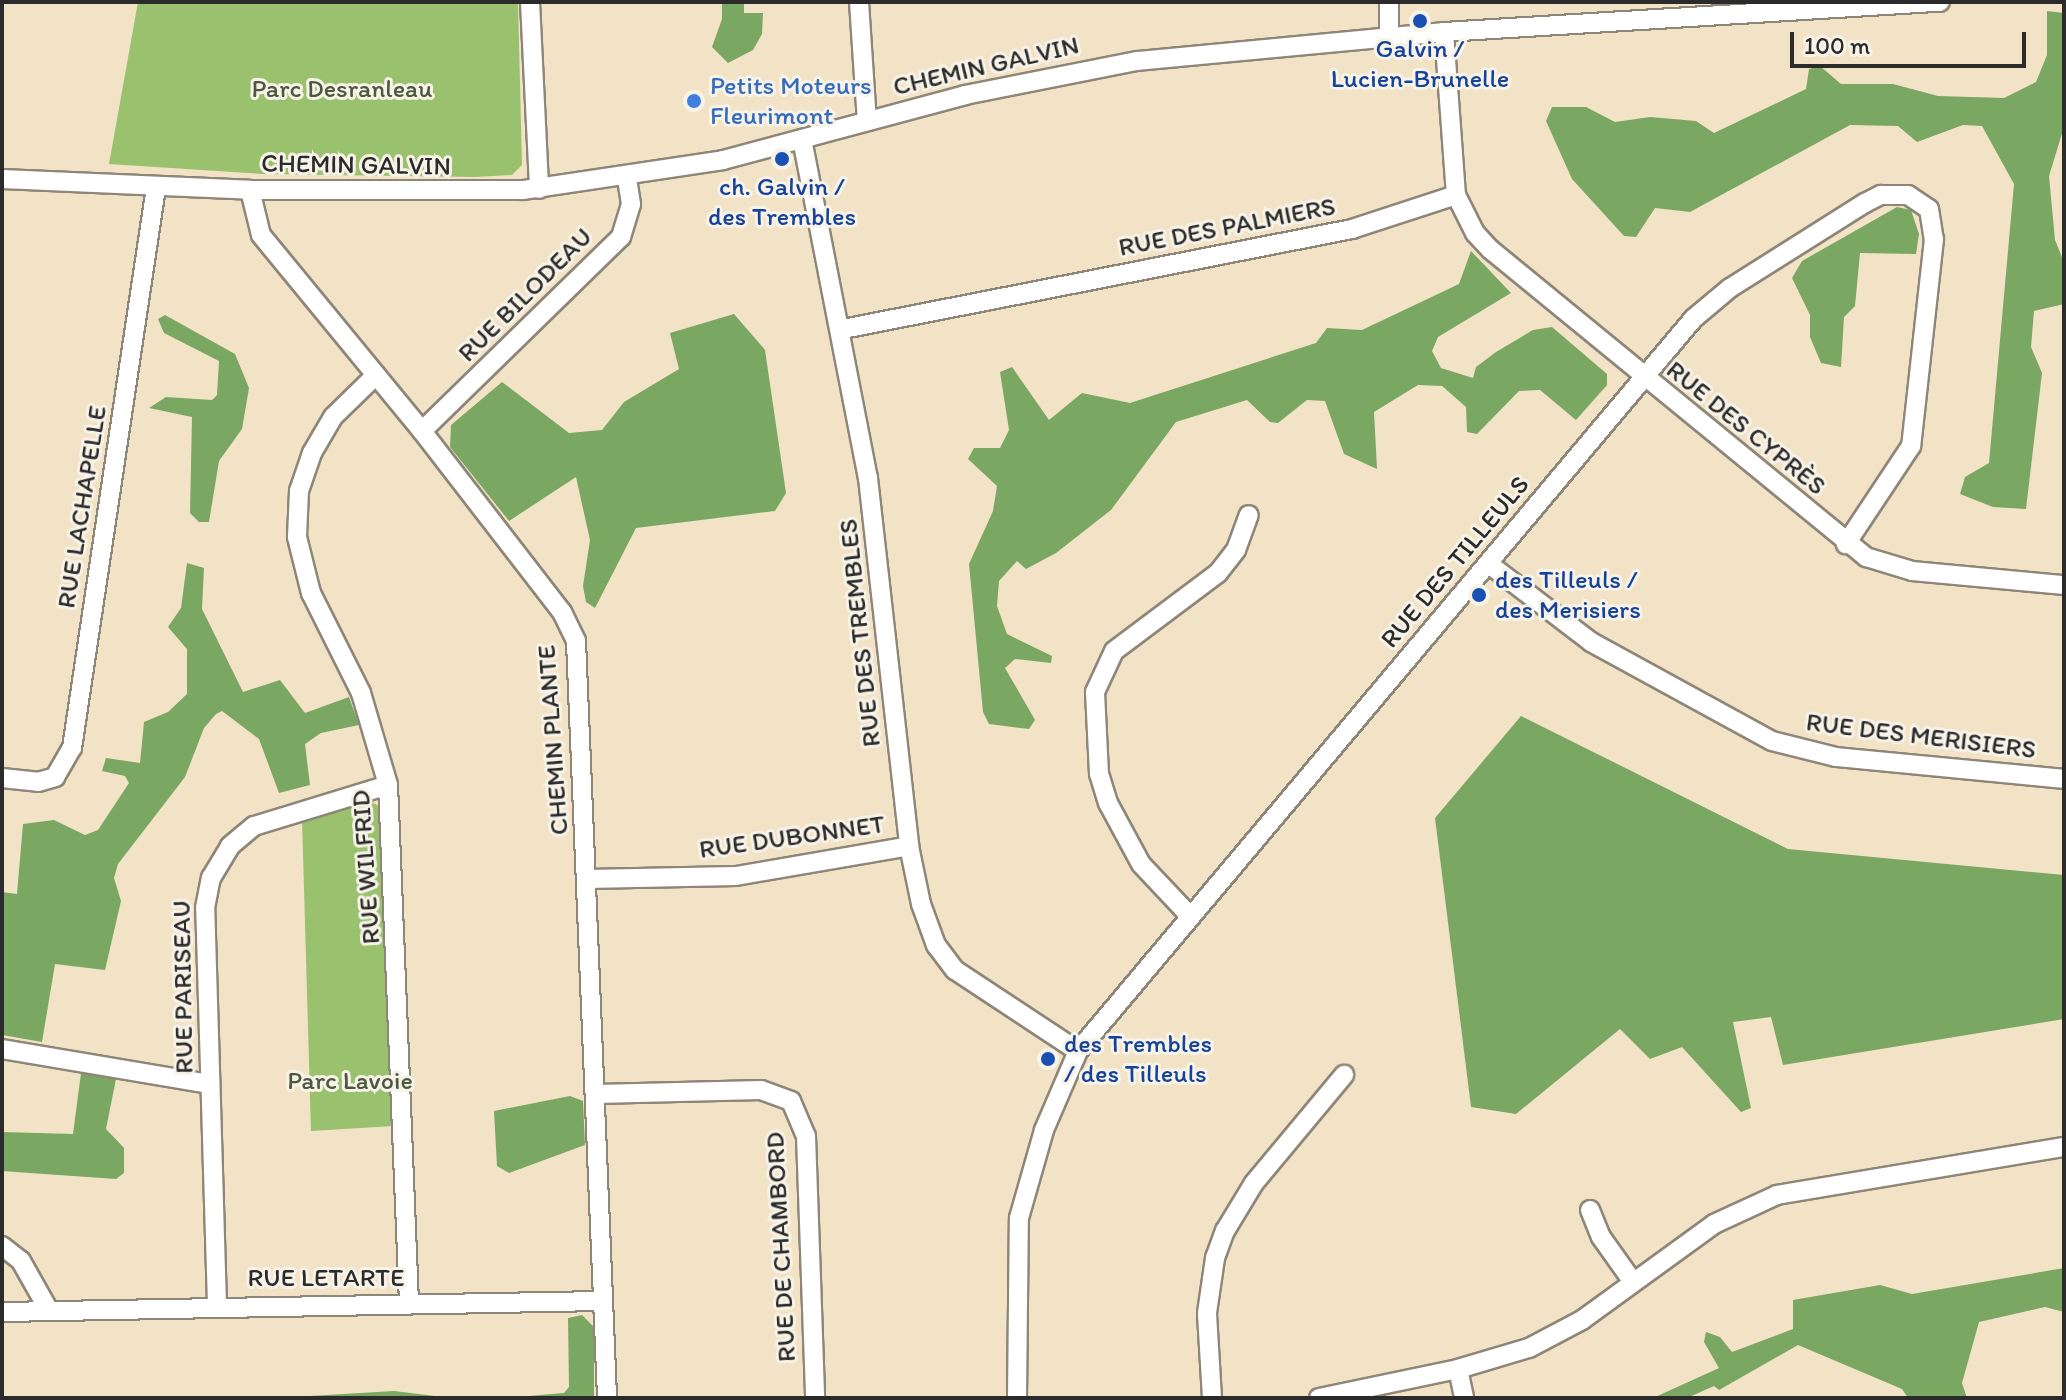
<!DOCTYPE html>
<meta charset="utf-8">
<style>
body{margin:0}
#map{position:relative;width:2066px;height:1400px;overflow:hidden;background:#f2e2c6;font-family:Itim,sans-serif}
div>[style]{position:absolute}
.green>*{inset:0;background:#99c16e}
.forest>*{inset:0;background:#7aa761}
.roads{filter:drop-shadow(2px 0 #8e8678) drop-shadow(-2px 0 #8e8678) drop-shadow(0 2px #8e8678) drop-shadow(0 -2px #8e8678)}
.minor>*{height:18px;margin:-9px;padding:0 9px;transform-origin:9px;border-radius:9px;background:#fff}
.dots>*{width:22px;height:22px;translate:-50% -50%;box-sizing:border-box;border:4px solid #f7f3e8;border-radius:50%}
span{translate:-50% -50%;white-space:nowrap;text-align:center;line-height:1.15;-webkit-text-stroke:6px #f7f3e8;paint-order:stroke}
.transit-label{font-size:26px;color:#164399}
.left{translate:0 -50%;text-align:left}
.street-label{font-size:26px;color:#2b2b2b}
.shop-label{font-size:26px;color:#366cbe}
.park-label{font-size:26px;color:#4c583f}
.frame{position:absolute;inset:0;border:4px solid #2b2b2b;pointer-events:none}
.scale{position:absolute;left:1790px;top:32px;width:236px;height:36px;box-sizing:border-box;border:4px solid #2b2b2b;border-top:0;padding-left:10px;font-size:24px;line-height:28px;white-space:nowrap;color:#2b2b2b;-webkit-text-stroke:6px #f7f3e8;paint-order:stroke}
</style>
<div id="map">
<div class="green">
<i style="clip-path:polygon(138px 2px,518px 2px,522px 165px,512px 175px,476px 177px,262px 174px,109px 164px)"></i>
<i style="clip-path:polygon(369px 800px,380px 807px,393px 1126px,311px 1131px,302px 819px)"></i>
</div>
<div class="forest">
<i style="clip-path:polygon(722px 2px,744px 2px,744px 13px,763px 13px,762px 34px,753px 50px,728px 63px,712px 47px,722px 19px)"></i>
<i style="clip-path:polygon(2047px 11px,2064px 13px,2064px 127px,2049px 176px,2055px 240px,2064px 262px,2064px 304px,2034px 311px,2031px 347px,2042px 373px,2026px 509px,1993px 507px,1960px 494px,1965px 477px,1989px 463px,2014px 184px,1982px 126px,1963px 125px,1917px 142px,1898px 126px,1850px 125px,1690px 212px,1655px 208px,1636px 237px,1624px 236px,1572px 179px,1546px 121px,1552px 107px,1586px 107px,1615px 122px,1650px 117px,1696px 121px,1714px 133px,1806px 89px,1809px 69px,1820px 66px,1841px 84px,1893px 84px,1938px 96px,2004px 98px,2036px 82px,2047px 55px)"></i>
<i style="clip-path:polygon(1897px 207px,1911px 210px,1919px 234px,1916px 254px,1860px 253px,1855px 306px,1844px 317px,1841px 367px,1821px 363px,1810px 337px,1810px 315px,1792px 278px,1802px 261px)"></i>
<i style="clip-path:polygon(1471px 251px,1511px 293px,1438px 337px,1432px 351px,1441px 368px,1473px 378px,1476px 367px,1496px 352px,1533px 330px,1552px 327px,1607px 374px,1607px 385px,1576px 420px,1540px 390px,1519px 391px,1477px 434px,1467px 432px,1466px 407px,1442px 386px,1418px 385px,1374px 412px,1377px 469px,1344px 454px,1325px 401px,1307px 400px,1278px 423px,1270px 422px,1247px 400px,1176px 422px,1111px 510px,1056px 553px,1026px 569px,1017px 561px,999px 581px,997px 606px,1007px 634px,1052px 656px,1051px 663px,1015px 659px,1005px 668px,1035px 720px,1029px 729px,989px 724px,983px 712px,969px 564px,993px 511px,997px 486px,968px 459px,974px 448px,1000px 448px,1009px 430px,1000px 372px,1012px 367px,1049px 420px,1082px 393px,1130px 403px,1316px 343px,1327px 328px,1362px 330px,1459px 284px)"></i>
<i style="clip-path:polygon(734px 314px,765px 350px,786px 493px,775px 511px,636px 528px,595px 608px,586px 602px,583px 586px,590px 540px,576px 477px,509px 521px,450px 447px,451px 425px,502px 382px,569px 433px,602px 430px,624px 402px,679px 369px,670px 333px)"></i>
<i style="clip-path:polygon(165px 315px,235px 354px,249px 388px,242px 429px,219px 461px,209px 522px,199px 522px,190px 513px,192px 417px,149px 408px,166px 397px,212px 400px,217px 395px,219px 361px,164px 333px,158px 319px)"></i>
<i style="clip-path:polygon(187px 563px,204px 568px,202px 609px,243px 692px,280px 680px,305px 713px,349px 697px,359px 725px,321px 733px,305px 744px,310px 785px,279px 793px,259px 739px,222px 711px,216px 714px,204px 728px,185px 777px,118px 864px,114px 878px,121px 901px,105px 970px,55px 964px,42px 1042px,2px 1035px,2px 892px,17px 894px,23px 824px,54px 820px,85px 835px,98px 830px,129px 783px,125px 776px,102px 771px,106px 758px,140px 763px,144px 722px,168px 712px,187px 694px,187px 649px,168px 627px,181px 608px)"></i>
<i style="clip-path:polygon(1521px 716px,1788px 849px,2064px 875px,2064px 1019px,1783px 1065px,1771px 1017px,1733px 1022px,1751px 1108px,1741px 1112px,1682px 1047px,1650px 1059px,1620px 1029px,1516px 1114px,1471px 1107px,1435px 818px)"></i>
<i style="clip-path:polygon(81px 1073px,116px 1079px,106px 1129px,124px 1148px,124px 1173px,116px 1179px,2px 1171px,2px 1132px,73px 1134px)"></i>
<i style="clip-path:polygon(570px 1096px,583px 1101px,585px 1145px,509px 1173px,497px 1166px,494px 1111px)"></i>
<i style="clip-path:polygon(2064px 1268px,2064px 1312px,2045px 1307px,1979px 1322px,1962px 1383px,1967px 1398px,1908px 1398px,1902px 1389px,1798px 1345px,1719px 1390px,1714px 1386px,1687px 1398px,1653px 1398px,1719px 1368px,1704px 1342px,1706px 1332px,1720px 1337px,1732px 1352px,1793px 1329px,1793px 1300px,1880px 1285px,1912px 1294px)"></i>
<i style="clip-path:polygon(582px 1315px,594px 1327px,594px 1398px,506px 1398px,564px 1393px,569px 1387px,568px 1318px)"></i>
<i style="clip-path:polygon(394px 1391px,451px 1398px,235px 1398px,310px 1396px)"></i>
</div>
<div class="roads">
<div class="minor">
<i style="left:530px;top:2px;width:187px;rotate:87.2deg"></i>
<i style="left:859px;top:2px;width:119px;rotate:86.2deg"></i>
<i style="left:1444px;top:32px;width:163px;rotate:85.8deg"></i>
<i style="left:1456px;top:195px;width:42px;rotate:63.4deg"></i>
<i style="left:1475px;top:233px;width:23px;rotate:47deg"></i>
<i style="left:1491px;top:250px;width:485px;rotate:39.3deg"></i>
<i style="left:1866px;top:557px;width:48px;rotate:16.9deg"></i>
<i style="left:1912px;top:571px;width:153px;rotate:5.3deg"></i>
<i style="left:1389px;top:36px;width:34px;rotate:-90deg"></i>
<i style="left:802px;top:139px;width:345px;rotate:79deg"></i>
<i style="left:868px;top:478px;width:370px;rotate:83.6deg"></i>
<i style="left:909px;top:846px;width:59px;rotate:78.3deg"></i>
<i style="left:921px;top:904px;width:44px;rotate:69.9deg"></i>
<i style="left:936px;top:945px;width:31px;rotate:53deg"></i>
<i style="left:955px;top:970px;width:147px;rotate:33.4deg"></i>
<i style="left:2px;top:179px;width:248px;rotate:2.5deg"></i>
<i style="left:250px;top:190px;width:273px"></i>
<i style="left:523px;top:190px;width:202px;rotate:-8.5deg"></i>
<i style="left:723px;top:160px;width:251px;rotate:-15deg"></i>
<i style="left:965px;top:95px;width:175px;rotate:-11.2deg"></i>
<i style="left:1137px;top:61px;width:308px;rotate:-5.4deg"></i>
<i style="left:1444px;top:32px;width:497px;rotate:-3.5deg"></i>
<i style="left:250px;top:190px;width:46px;rotate:76.3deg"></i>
<i style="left:261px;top:235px;width:254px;rotate:50.6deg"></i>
<i style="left:422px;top:431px;width:229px;rotate:52.3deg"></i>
<i style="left:562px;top:612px;width:32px;rotate:64deg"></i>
<i style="left:576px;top:641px;width:758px;rotate:87.65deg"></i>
<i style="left:843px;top:329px;width:519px;rotate:-11.11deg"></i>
<i style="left:1352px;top:229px;width:109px;rotate:-18.1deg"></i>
<i style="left:376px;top:375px;width:60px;rotate:135.7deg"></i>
<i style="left:333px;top:417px;width:42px;rotate:120.3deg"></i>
<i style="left:312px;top:453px;width:40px;rotate:108.9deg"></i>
<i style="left:299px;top:491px;width:46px;rotate:92.5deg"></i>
<i style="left:297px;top:537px;width:58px;rotate:76deg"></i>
<i style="left:311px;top:593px;width:112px;rotate:63.4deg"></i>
<i style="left:361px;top:693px;width:96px;rotate:73.6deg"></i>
<i style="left:388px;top:785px;width:519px;rotate:87.68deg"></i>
<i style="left:422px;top:431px;width:278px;rotate:-44.3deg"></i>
<i style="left:621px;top:237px;width:34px;rotate:-73deg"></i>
<i style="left:631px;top:204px;width:26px;rotate:-99deg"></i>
<i style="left:1489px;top:564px;width:128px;rotate:37.4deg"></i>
<i style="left:1591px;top:642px;width:206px;rotate:28.7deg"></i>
<i style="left:1772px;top:741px;width:66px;rotate:14deg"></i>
<i style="left:1836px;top:757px;width:229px;rotate:5.5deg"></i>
<i style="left:2px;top:778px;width:36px;rotate:6deg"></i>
<i style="left:38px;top:782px;width:18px;rotate:-16deg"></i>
<i style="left:55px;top:777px;width:34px;rotate:-60deg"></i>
<i style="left:72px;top:748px;width:567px;rotate:-81.48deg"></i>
<i style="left:587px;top:879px;width:149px;rotate:-1.2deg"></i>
<i style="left:736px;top:876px;width:176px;rotate:-9.8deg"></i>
<i style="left:1190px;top:916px;width:71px;rotate:-133.3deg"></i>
<i style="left:1141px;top:864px;width:69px;rotate:-118.4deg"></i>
<i style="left:1108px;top:803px;width:30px;rotate:-107deg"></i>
<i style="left:1099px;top:774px;width:82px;rotate:-92.8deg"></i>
<i style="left:1095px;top:692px;width:45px;rotate:-65.1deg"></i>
<i style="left:1114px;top:651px;width:130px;rotate:-36.9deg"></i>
<i style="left:1218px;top:573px;width:29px;rotate:-52deg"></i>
<i style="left:1236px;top:550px;width:37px;rotate:-70deg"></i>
<i style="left:2px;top:1049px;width:211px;rotate:9.6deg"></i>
<i style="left:596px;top:1094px;width:165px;rotate:-1.4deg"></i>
<i style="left:761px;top:1090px;width:32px;rotate:20deg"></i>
<i style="left:791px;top:1101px;width:38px;rotate:67deg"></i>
<i style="left:806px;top:1136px;width:262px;rotate:88deg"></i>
<i style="left:1590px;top:1210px;width:29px;rotate:68deg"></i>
<i style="left:1601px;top:1237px;width:55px;rotate:54.6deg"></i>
<i style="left:2px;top:1246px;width:24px;rotate:38deg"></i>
<i style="left:21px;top:1261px;width:55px;rotate:60.6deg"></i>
<i style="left:217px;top:1305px;width:397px;rotate:-91.7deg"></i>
<i style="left:205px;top:908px;width:31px;rotate:-79deg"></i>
<i style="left:211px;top:878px;width:37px;rotate:-59deg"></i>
<i style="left:230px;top:846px;width:31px;rotate:-40deg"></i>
<i style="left:254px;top:826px;width:140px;rotate:-17deg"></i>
<i style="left:2px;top:1312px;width:601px;rotate:-1.05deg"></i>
<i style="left:1458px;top:1369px;width:30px;rotate:78deg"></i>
<i style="left:1017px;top:1398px;width:180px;rotate:-89.4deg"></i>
<i style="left:1019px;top:1218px;width:91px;rotate:-74.1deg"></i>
<i style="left:1044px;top:1130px;width:86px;rotate:-66.7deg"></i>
<i style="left:1078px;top:1051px;width:956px;rotate:-49.96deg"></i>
<i style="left:1693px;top:319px;width:48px;rotate:-40deg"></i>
<i style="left:1730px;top:288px;width:160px;rotate:-32.2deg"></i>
<i style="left:1865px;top:203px;width:18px;rotate:-27deg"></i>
<i style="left:1881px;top:195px;width:27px"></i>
<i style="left:1908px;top:195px;width:25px;rotate:34deg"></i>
<i style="left:1929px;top:209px;width:30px;rotate:81deg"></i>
<i style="left:1934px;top:239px;width:208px;rotate:96.3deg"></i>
<i style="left:1911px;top:446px;width:118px;rotate:123.6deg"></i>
<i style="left:1212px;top:1398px;width:85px;rotate:-93.4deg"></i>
<i style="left:1207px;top:1313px;width:56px;rotate:-81.7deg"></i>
<i style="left:1215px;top:1258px;width:29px;rotate:-70deg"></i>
<i style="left:1225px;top:1231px;width:56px;rotate:-58.9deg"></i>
<i style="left:1254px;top:1183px;width:141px;rotate:-50.2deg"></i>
<i style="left:1319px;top:1398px;width:142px;rotate:-11.8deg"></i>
<i style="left:1458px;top:1369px;width:74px;rotate:-16.5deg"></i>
<i style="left:1529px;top:1348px;width:60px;rotate:-27.8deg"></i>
<i style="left:1582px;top:1320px;width:163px;rotate:-36deg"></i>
<i style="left:1714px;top:1224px;width:69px;rotate:-24.7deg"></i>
<i style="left:1777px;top:1195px;width:291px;rotate:-9.5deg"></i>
</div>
</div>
<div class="dots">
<i style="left:1420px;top:21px;background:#1a4fb4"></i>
<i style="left:694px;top:101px;background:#3f7fe0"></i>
<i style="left:782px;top:159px;background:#1a4fb4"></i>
<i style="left:1479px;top:595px;background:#1a4fb4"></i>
<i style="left:1048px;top:1059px;background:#1a4fb4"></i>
</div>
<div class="transit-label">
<span style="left:1420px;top:64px">Galvin /<br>Lucien-Brunelle</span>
<span style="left:782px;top:202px">ch. Galvin /<br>des Trembles</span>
<span class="left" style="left:1495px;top:595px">des Tilleuls /<br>des Merisiers</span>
<span class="left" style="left:1064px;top:1059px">des Trembles<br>/ des Tilleuls</span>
</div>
<div class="street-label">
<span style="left:986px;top:66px;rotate:-13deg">CHEMIN GALVIN</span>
<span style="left:356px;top:165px;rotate:1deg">CHEMIN GALVIN</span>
<span style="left:1227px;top:227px;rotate:-11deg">RUE DES PALMIERS</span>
<span style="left:525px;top:295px;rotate:-45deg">RUE BILODEAU</span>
<span style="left:1746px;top:428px;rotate:39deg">RUE DES CYPRÈS</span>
<span style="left:82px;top:507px;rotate:-81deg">RUE LACHAPELLE</span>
<span style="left:1455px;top:562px;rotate:-50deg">RUE DES TILLEULS</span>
<span style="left:860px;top:633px;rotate:-96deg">RUE DES TREMBLES</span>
<span style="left:1921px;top:736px;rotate:7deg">RUE DES MERISIERS</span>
<span style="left:553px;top:740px;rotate:-94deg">CHEMIN PLANTE</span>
<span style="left:792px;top:837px;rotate:-8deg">RUE DUBONNET</span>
<span style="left:366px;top:867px;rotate:-94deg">RUE WILFRID</span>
<span style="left:183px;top:987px;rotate:-91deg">RUE PARISEAU</span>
<span style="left:781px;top:1247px;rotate:-93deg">RUE DE CHAMBORD</span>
<span style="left:326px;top:1278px">RUE LETARTE</span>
</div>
<div class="shop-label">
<span class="left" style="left:710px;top:101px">Petits Moteurs<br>Fleurimont</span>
</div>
<div class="park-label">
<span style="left:342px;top:89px">Parc Desranleau</span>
<span style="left:350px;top:1081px">Parc Lavoie</span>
</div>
<div class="frame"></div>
<div class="scale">100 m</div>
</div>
